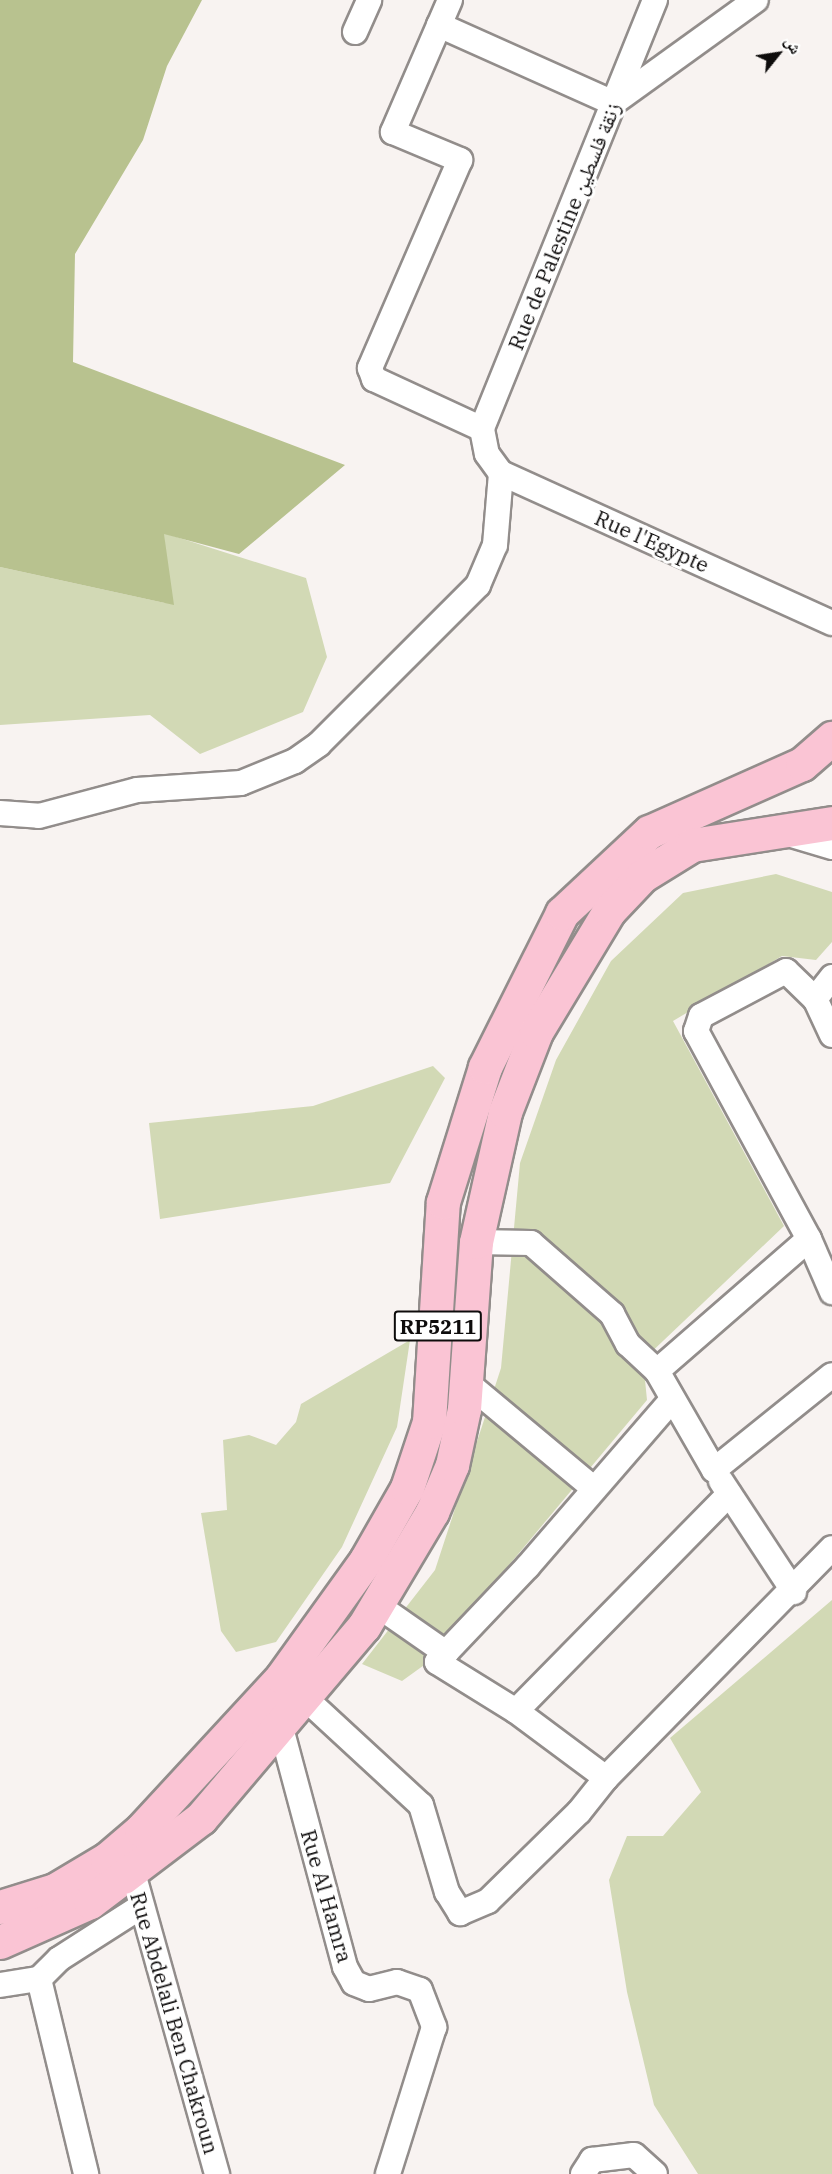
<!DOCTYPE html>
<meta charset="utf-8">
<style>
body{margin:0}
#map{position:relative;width:832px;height:2174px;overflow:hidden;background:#f8f3f1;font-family:"IBM Plex Serif","Noto Naskh Arabic",serif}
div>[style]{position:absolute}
.green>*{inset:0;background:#d2d9b5}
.forest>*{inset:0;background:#b8c28f}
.roads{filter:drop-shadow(2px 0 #928d8b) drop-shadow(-2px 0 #928d8b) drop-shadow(0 2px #928d8b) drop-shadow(0 -2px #928d8b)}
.street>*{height:24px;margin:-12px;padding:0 12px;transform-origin:12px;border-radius:12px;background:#fff}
.primary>*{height:33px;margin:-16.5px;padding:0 16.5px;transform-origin:16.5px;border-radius:16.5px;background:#fac4d4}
span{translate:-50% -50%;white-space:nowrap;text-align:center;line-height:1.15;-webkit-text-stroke:6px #fff;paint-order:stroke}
.shield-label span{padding:2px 4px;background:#fff;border:2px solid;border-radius:4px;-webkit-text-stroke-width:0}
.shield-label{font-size:20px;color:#0e0c0c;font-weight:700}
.street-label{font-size:21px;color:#0e0c0c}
.north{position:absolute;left:748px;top:24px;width:60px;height:60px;-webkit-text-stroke:4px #fff;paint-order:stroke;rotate:60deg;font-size:16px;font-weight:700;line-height:24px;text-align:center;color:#0e0c0c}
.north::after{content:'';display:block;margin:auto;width:21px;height:27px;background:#0e0c0c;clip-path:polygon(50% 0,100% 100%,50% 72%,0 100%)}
</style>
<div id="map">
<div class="green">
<i style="clip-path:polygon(164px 533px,306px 578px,327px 657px,303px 712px,200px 754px,150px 715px,0 725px,0 567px,165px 603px)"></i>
<i style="clip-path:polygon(776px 874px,832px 892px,832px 942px,816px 960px,782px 956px,673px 1021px,784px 1226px,643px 1360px,647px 1400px,427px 1663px,402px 1681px,362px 1664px,435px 1570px,501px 1368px,520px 1163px,556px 1060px,611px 961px,683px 893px)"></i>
<i style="clip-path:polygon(433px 1066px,445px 1078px,390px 1183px,160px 1219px,149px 1123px,313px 1106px)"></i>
<i style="clip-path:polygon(410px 1340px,397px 1427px,342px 1547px,276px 1642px,236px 1652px,221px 1631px,201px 1513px,227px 1510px,223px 1440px,249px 1435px,276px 1445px,296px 1422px,301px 1404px)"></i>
<i style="clip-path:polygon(832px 1600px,832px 2174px,698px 2174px,654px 2105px,627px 1992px,609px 1880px,627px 1836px,663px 1836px,701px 1792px,670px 1738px)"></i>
</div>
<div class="forest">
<i style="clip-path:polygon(0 0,202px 0,167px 66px,143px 140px,75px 254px,73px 362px,345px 465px,239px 554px,164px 534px,174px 605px,0 567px)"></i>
</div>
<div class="roads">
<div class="street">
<i style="left:450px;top:0;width:144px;rotate:113.4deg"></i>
<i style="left:393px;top:132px;width:73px;rotate:22.7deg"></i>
<i style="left:460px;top:160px;width:227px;rotate:113.4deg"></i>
<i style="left:370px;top:368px;width:12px;rotate:70deg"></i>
<i style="left:374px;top:379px;width:119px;rotate:24.8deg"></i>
<i style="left:655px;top:0;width:463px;rotate:112deg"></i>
<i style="left:482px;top:429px;width:25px;rotate:79deg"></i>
<i style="left:487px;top:454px;width:24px;rotate:54deg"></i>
<i style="left:501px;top:473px;width:363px;rotate:24.4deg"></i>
<i style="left:439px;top:25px;width:191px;rotate:24.1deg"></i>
<i style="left:613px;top:103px;width:176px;rotate:-35.8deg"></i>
<i style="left:355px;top:32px;width:35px;rotate:-66deg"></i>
<i style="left:0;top:813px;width:39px;rotate:4deg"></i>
<i style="left:39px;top:816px;width:101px;rotate:-14.9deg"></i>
<i style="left:137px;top:790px;width:104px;rotate:-3.9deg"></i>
<i style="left:241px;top:783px;width:58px;rotate:-22.2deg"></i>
<i style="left:295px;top:761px;width:29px;rotate:-35deg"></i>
<i style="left:319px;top:744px;width:225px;rotate:-45deg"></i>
<i style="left:478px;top:585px;width:43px;rotate:-67deg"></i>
<i style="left:495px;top:545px;width:72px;rotate:-85.2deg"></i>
<i style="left:785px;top:833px;width:49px;rotate:16.6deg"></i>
<i style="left:815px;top:999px;width:28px;rotate:-52deg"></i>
<i style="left:832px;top:1035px;width:40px;rotate:-115deg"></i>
<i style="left:815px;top:999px;width:40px;rotate:-136deg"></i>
<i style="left:786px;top:971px;width:96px;rotate:152.1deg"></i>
<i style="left:701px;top:1016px;width:16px;rotate:108deg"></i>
<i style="left:696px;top:1031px;width:237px;rotate:61.5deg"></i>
<i style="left:809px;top:1239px;width:58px;rotate:66.5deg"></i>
<i style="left:476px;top:1242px;width:55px;rotate:1deg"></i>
<i style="left:531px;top:1243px;width:108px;rotate:41.2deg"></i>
<i style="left:612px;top:1314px;width:34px;rotate:62deg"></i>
<i style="left:628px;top:1344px;width:40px;rotate:43deg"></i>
<i style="left:657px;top:1371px;width:114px;rotate:60.1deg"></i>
<i style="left:714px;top:1470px;width:151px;rotate:-38.8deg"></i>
<i style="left:657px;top:1371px;width:201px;rotate:-41deg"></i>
<i style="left:466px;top:1382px;width:165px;rotate:39.8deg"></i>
<i style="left:721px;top:1481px;width:133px;rotate:56.7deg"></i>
<i style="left:377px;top:1605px;width:84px;rotate:34.8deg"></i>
<i style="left:293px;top:1687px;width:174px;rotate:42.7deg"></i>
<i style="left:421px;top:1805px;width:91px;rotate:73.4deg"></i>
<i style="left:447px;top:1892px;width:25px;rotate:58deg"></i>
<i style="left:460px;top:1913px;width:30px;rotate:-23deg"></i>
<i style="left:488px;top:1901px;width:127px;rotate:-44.4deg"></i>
<i style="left:579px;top:1812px;width:43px;rotate:-51.5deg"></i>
<i style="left:606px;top:1778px;width:322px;rotate:-45.5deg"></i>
<i style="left:516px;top:1711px;width:304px;rotate:-45.5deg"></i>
<i style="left:281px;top:1728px;width:247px;rotate:75deg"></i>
<i style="left:345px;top:1967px;width:18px;rotate:61deg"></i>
<i style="left:354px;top:1983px;width:16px;rotate:22deg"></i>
<i style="left:369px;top:1989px;width:29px;rotate:-14deg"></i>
<i style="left:397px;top:1982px;width:24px;rotate:19deg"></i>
<i style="left:420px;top:1990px;width:40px;rotate:69deg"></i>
<i style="left:434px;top:2027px;width:154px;rotate:107.4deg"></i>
<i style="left:606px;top:1778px;width:112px;rotate:-143.3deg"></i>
<i style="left:516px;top:1711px;width:93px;rotate:-148.2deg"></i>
<i style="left:437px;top:1662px;width:132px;rotate:-46.5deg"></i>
<i style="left:528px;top:1566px;width:218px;rotate:-49.1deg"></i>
<i style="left:133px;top:1873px;width:313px;rotate:74.4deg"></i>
<i style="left:39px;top:1979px;width:201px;rotate:76.4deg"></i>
<i style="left:0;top:1985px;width:39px;rotate:-9deg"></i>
<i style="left:39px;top:1979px;width:28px;rotate:-45deg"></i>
<i style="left:59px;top:1959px;width:98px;rotate:-32.6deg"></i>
<i style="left:583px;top:2174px;width:17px;rotate:-57deg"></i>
<i style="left:592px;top:2160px;width:42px;rotate:-6.8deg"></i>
<i style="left:634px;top:2155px;width:28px;rotate:42deg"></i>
</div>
<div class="primary">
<i style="left:0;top:1907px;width:58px;rotate:-17.2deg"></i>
<i style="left:55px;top:1890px;width:61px;rotate:-30.8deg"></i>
<i style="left:107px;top:1859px;width:45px;rotate:-40.5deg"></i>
<i style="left:141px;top:1830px;width:208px;rotate:-47.3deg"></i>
<i style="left:282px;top:1677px;width:144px;rotate:-54.3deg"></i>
<i style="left:366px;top:1560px;width:83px;rotate:-60.3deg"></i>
<i style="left:407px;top:1488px;width:70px;rotate:-71.6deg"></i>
<i style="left:429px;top:1422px;width:220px;rotate:-86.4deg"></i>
<i style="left:443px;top:1202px;width:141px;rotate:-72.7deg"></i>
<i style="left:485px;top:1067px;width:172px;rotate:-63.4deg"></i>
<i style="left:562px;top:913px;width:119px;rotate:-43deg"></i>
<i style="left:649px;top:832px;width:167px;rotate:-24deg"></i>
<i style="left:802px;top:764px;width:40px;rotate:-41deg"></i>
<i style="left:0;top:1942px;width:98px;rotate:-24deg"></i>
<i style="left:90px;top:1902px;width:139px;rotate:-37.1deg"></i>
<i style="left:201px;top:1818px;width:252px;rotate:-49.7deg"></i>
<i style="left:364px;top:1626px;width:133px;rotate:-59.2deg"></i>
<i style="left:432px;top:1512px;width:51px;rotate:-66.9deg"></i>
<i style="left:452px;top:1465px;width:57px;rotate:-77.9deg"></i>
<i style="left:464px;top:1409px;width:167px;rotate:-85.9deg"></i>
<i style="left:476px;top:1242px;width:133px;rotate:-77.4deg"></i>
<i style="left:505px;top:1112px;width:86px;rotate:-68.8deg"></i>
<i style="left:536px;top:1032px;width:141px;rotate:-58.9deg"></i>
<i style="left:609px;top:911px;width:48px;rotate:-46.7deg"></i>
<i style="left:642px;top:876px;width:59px;rotate:-31.8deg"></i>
<i style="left:692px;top:845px;width:142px;rotate:-8.9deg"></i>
</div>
</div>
<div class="shield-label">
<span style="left:438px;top:1326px">RP5211</span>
</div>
<div class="street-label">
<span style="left:564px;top:226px;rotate:-68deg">Rue de Palestine زنقة فلسطين</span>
<span style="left:652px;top:541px;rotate:24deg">Rue l'Egypte</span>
<span style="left:327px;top:1896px;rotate:74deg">Rue Al Hamra</span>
<span style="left:175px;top:2023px;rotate:74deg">Rue Abdelali Ben Chakroun</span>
</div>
<div class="north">ش</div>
</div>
